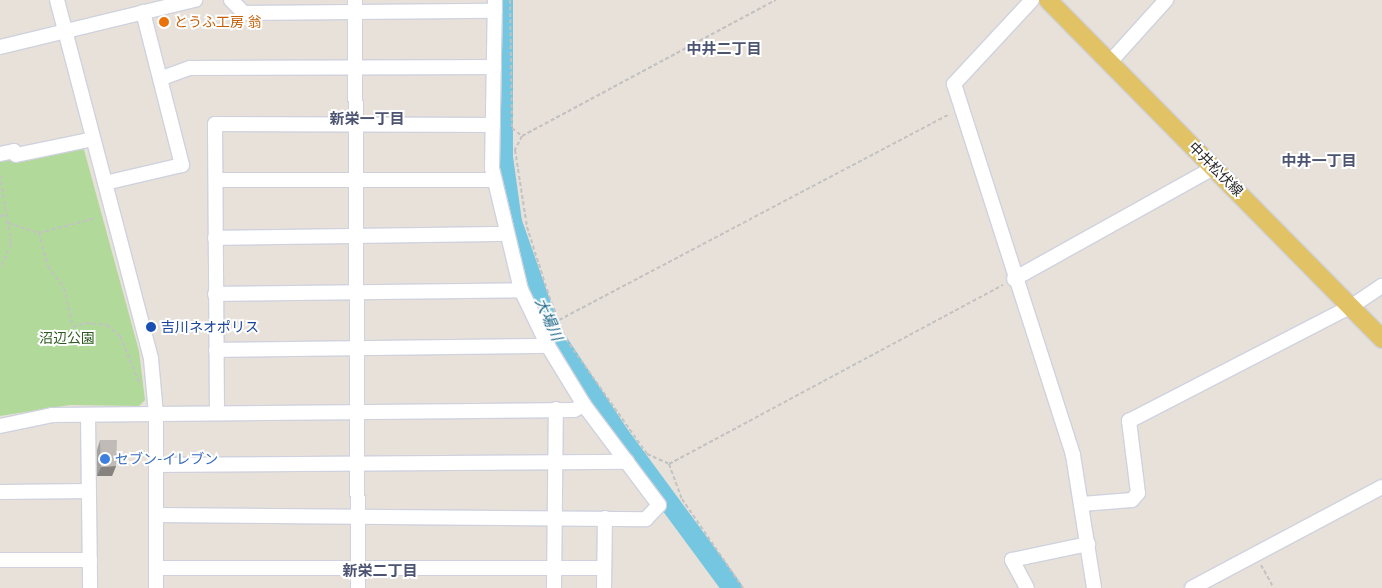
<!DOCTYPE html>
<meta charset="utf-8">
<style>
body{margin:0}
#map{position:relative;width:1382px;height:588px;overflow:hidden;background:#e8e1d9;font-family:Montserrat,"Noto Sans JP",sans-serif}
div>[style]{position:absolute}
.green>*{inset:0;background:#b1da9a}
.river>*{height:20px;margin:-10px;padding:0 10px;transform-origin:10px;border-radius:10px;background:#75c6e1}
.path>*{height:2px;margin-top:-1px;transform-origin:0;background:repeating-linear-gradient(90deg,#c2c2c2 0 4px,transparent 0 6.5px)}
.roads{filter:drop-shadow(1px 0 #cfd2de) drop-shadow(-1px 0 #cfd2de) drop-shadow(0 1px #cfd2de) drop-shadow(0 -1px #cfd2de)}
.minor>*{height:14px;margin:-7px;padding:0 7px;transform-origin:7px;border-radius:7px;background:#fff}
.major>*{height:18px;margin:-9px;padding:0 9px;transform-origin:9px;border-radius:9px;background:#e1c265}
.wall>*{inset:0;background:#a5a19d}
.shaded-wall>*{inset:0;background:#86837f}
.building>*{inset:0;background:#c0bbb6}
.dots>*{width:14px;height:14px;translate:-50% -50%;box-sizing:border-box;border:2px solid #fff;border-radius:50%}
span{translate:-50% -50%;white-space:nowrap;text-align:center;line-height:1.15;-webkit-text-stroke:4px #fff;paint-order:stroke}
.food-label{font-size:14px;color:#c56008}
.left{translate:0 -50%;text-align:left}
.street-label{font-size:14px;color:#262626}
.transit-label{font-size:14px;color:#164399}
.park-label{font-size:14px;color:#2d5a1f}
.shop-label{font-size:14px;color:#366cbe}
.neighbourhood-label{font-size:15px;color:#4c5472;font-weight:700}
.water-label{font-size:15px;color:#1a6487;font-style:italic}
</style>
<div id="map">
<div class="green">
<i style="clip-path:polygon(83px 146px,139px 351px,145px 400px,139px 406px,70px 405px,0 416px,0 158px)"></i>
</div>
<div class="river">
<i style="left:503px;top:0;width:157px;rotate:90deg"></i>
<i style="left:503px;top:157px;width:66px;rotate:82.1deg"></i>
<i style="left:512px;top:222px;width:114px;rotate:70.6deg"></i>
<i style="left:550px;top:330px;width:127px;rotate:56.6deg"></i>
<i style="left:620px;top:436px;width:189px;rotate:53.6deg"></i>
</div>
<div class="path">
<i style="left:510px;top:0;width:128px;rotate:89.1deg"></i>
<i style="left:512px;top:128px;width:13px;rotate:39deg"></i>
<i style="left:522px;top:136px;width:16px;rotate:117deg"></i>
<i style="left:515px;top:150px;width:78px;rotate:81.1deg"></i>
<i style="left:527px;top:227px;width:72px;rotate:72.3deg"></i>
<i style="left:549px;top:296px;width:46px;rotate:68.4deg"></i>
<i style="left:566px;top:339px;width:141px;rotate:54.8deg"></i>
<i style="left:647px;top:454px;width:24px;rotate:24deg"></i>
<i style="left:669px;top:464px;width:37px;rotate:70deg"></i>
<i style="left:682px;top:499px;width:108px;rotate:55.6deg"></i>
<i style="left:522px;top:136px;width:288px;rotate:-28.2deg"></i>
<i style="left:0;top:175px;width:70px;rotate:80.9deg"></i>
<i style="left:11px;top:244px;width:27px;rotate:114deg"></i>
<i style="left:0;top:216px;width:7px;rotate:-8deg"></i>
<i style="left:8px;top:223px;width:33px;rotate:18deg"></i>
<i style="left:39px;top:233px;width:59px;rotate:-14.7deg"></i>
<i style="left:39px;top:233px;width:34px;rotate:75deg"></i>
<i style="left:48px;top:266px;width:27px;rotate:54deg"></i>
<i style="left:64px;top:288px;width:40px;rotate:77deg"></i>
<i style="left:73px;top:327px;width:14px;rotate:-17deg"></i>
<i style="left:86px;top:323px;width:21px;rotate:5deg"></i>
<i style="left:107px;top:325px;width:17px;rotate:40deg"></i>
<i style="left:120px;top:336px;width:52px;rotate:67.4deg"></i>
<i style="left:559px;top:320px;width:442px;rotate:-27.8deg"></i>
<i style="left:669px;top:464px;width:379px;rotate:-28.2deg"></i>
<i style="left:1261px;top:565px;width:26px;rotate:61deg"></i>
</div>
<div class="roads">
<div class="minor">
<i style="left:57px;top:0;width:371px;rotate:75.3deg"></i>
<i style="left:151px;top:359px;width:55px;rotate:84.8deg"></i>
<i style="left:156px;top:414px;width:174px;rotate:90deg"></i>
<i style="left:231px;top:0;width:18px;rotate:45deg"></i>
<i style="left:244px;top:13px;width:251px;rotate:-0.5deg"></i>
<i style="left:355px;top:0;width:588px;rotate:89.71deg"></i>
<i style="left:1032px;top:0;width:115px;rotate:132.9deg"></i>
<i style="left:954px;top:84px;width:390px;rotate:72.2deg"></i>
<i style="left:1073px;top:455px;width:135px;rotate:81deg"></i>
<i style="left:0;top:47px;width:201px;rotate:-13.6deg"></i>
<i style="left:1110px;top:62px;width:84px;rotate:-47.9deg"></i>
<i style="left:162px;top:78px;width:30px;rotate:-20deg"></i>
<i style="left:190px;top:68px;width:304px;rotate:-0.2deg"></i>
<i style="left:0;top:154px;width:14px;rotate:-12deg"></i>
<i style="left:14px;top:151px;width:4px;rotate:63deg"></i>
<i style="left:16px;top:155px;width:79px;rotate:-11.7deg"></i>
<i style="left:216px;top:180px;width:277px"></i>
<i style="left:105px;top:183px;width:79px;rotate:-13.2deg"></i>
<i style="left:182px;top:165px;width:158px;rotate:-104.3deg"></i>
<i style="left:215px;top:238px;width:292px;rotate:-0.8deg"></i>
<i style="left:1014px;top:279px;width:230px;rotate:-29.1deg"></i>
<i style="left:215px;top:294px;width:306px;rotate:-0.7deg"></i>
<i style="left:216px;top:350px;width:332px;rotate:-0.7deg"></i>
<i style="left:217px;top:413px;width:289px;rotate:-90.4deg"></i>
<i style="left:215px;top:124px;width:278px;rotate:0.2deg"></i>
<i style="left:88px;top:415px;width:173px;rotate:89.3deg"></i>
<i style="left:0;top:426px;width:53px;rotate:-11.9deg"></i>
<i style="left:52px;top:415px;width:522px;rotate:-0.55deg"></i>
<i style="left:574px;top:410px;width:11px;rotate:-27deg"></i>
<i style="left:156px;top:465px;width:471px;rotate:-0.4deg"></i>
<i style="left:0;top:492px;width:88px;rotate:-0.7deg"></i>
<i style="left:1082px;top:504px;width:50px;rotate:-4.6deg"></i>
<i style="left:1132px;top:500px;width:9px;rotate:-49deg"></i>
<i style="left:1138px;top:493px;width:73px;rotate:-97.1deg"></i>
<i style="left:1129px;top:421px;width:251px;rotate:-27.3deg"></i>
<i style="left:1352px;top:306px;width:36px;rotate:-34deg"></i>
<i style="left:156px;top:515px;width:490px;rotate:0.5deg"></i>
<i style="left:646px;top:519px;width:19px;rotate:-47deg"></i>
<i style="left:659px;top:505px;width:125px;rotate:-126.9deg"></i>
<i style="left:584px;top:405px;width:69px;rotate:-121.4deg"></i>
<i style="left:548px;top:346px;width:62px;rotate:-115.7deg"></i>
<i style="left:521px;top:290px;width:125px;rotate:-103.4deg"></i>
<i style="left:492px;top:168px;width:168px;rotate:-89deg"></i>
<i style="left:0;top:560px;width:90px"></i>
<i style="left:156px;top:568px;width:448px"></i>
<i style="left:554px;top:588px;width:179px;rotate:-89.4deg"></i>
<i style="left:604px;top:588px;width:70px;rotate:-89.2deg"></i>
<i style="left:1027px;top:588px;width:32px;rotate:-118deg"></i>
<i style="left:1012px;top:560px;width:78px;rotate:-11.9deg"></i>
<i style="left:1192px;top:588px;width:215px;rotate:-28deg"></i>
</div>
<div class="major">
<i style="left:1048px;top:0;width:476px;rotate:45.4deg"></i>
</div>
</div>
<div class="wall">
<i style="clip-path:polygon(100px 440px,116px 466px,112px 476px,97px 476px,97px 450px)"></i>
</div>
<div class="shaded-wall">
<i style="clip-path:polygon(116px 466px,112px 476px,97px 476px,101px 467px)"></i>
</div>
<div class="building">
<i style="clip-path:polygon(100px 440px,117px 440px,116px 466px,101px 467px)"></i>
</div>
<div class="dots">
<i style="left:164px;top:22px;background:#e8710a"></i>
<i style="left:151px;top:327px;background:#1a4fb4"></i>
<i style="left:105px;top:459px;background:#3f7fe0"></i>
</div>
<div class="food-label">
<span class="left" style="left:174px;top:22px">とうふ工房 翁</span>
</div>
<div class="street-label">
<span style="left:1216px;top:169px;rotate:45deg">中井松伏線</span>
</div>
<div class="transit-label">
<span class="left" style="left:161px;top:327px">吉川ネオポリス</span>
</div>
<div class="park-label">
<span style="left:67px;top:338px">沼辺公園</span>
</div>
<div class="shop-label">
<span class="left" style="left:115px;top:459px">セブン-イレブン</span>
</div>
<div class="neighbourhood-label">
<span style="left:724px;top:49px">中井二丁目</span>
<span style="left:367px;top:119px">新栄一丁目</span>
<span style="left:1319px;top:161px">中井一丁目</span>
<span style="left:380px;top:571px">新栄二丁目</span>
</div>
<div class="water-label">
<span style="left:549px;top:319px;rotate:66deg">大場川</span>
</div>
</div>
